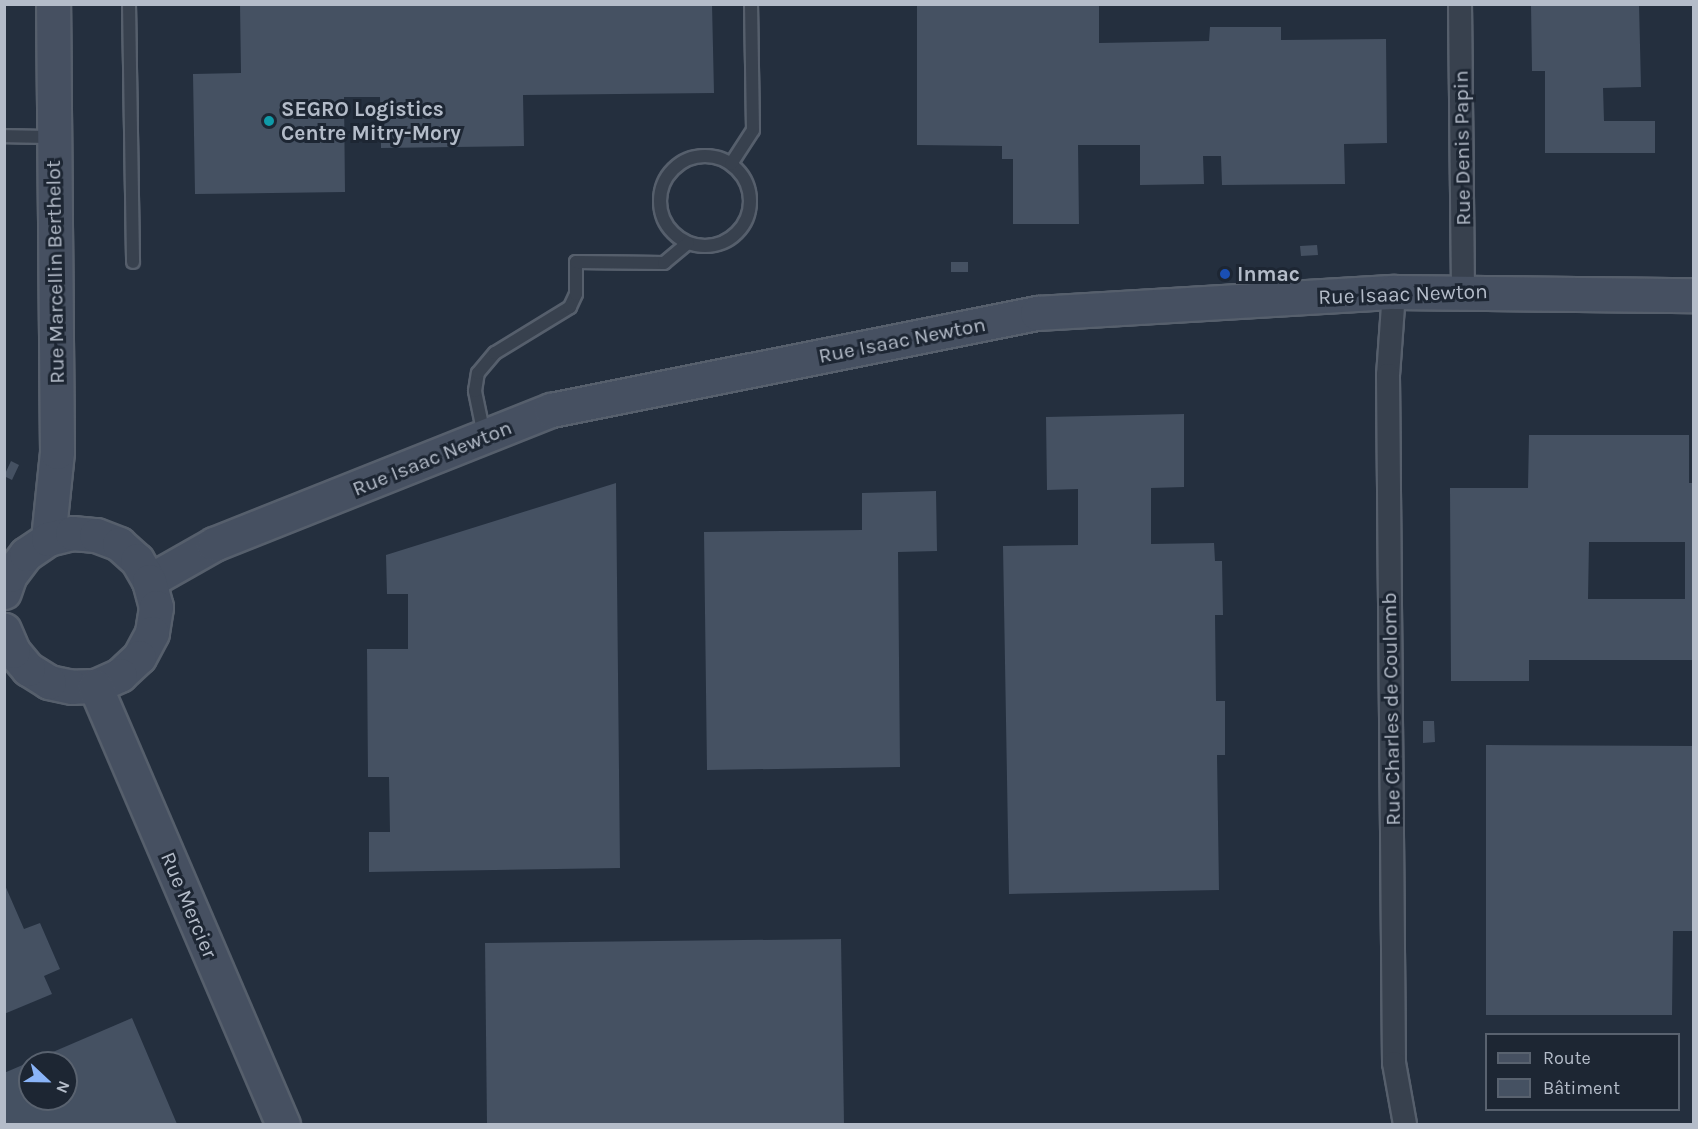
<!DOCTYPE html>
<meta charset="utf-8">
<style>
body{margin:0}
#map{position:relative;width:1698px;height:1129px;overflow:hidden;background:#242f3e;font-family:Karla,sans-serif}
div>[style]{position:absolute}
.building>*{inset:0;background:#455162}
.roads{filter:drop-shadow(2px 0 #565f6c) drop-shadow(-2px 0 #565f6c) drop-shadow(0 2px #565f6c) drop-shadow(0 -2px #565f6c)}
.lane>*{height:12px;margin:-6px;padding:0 6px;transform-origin:6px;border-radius:6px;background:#38414e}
.lane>.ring{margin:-6px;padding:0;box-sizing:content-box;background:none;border:12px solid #38414e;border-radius:50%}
.street>*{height:22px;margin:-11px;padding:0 11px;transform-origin:11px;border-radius:11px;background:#38414e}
.secondary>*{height:33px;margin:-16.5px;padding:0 16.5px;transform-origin:16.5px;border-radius:16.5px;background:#465061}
.dots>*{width:16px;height:16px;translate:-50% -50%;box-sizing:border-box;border:3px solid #1d2633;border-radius:50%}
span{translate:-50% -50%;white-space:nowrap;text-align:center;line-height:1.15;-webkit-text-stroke:6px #1d2633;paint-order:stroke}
.poi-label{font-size:21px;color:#b4bcc9;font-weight:700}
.left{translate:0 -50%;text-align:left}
.street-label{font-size:21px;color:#b4bcc9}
.frame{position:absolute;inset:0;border:6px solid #b4bcc9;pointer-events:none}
.legend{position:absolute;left:1485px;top:1033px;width:195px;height:78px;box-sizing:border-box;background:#1d2633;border:2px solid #59626f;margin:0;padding:8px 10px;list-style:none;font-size:18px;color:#b4bcc9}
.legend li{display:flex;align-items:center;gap:12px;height:30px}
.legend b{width:30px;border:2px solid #59626f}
.north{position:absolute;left:18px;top:1051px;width:60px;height:60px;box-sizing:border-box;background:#1d2633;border:2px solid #59626f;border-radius:50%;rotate:112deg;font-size:16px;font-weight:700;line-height:24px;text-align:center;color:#b4bcc9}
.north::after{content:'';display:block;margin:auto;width:21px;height:27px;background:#8ab4f8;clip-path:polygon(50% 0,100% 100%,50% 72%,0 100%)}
</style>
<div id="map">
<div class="building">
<i style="clip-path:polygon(240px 4px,712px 4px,714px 93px,523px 95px,524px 146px,381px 148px,380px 97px,344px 97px,345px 192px,195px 194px,193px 74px,241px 73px)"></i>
<i style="clip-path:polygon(917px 4px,1099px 4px,1099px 43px,1209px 41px,1210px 27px,1281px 27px,1281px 40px,1386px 39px,1387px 143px,1344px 144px,1345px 184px,1222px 185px,1221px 156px,1203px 156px,1204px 184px,1140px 185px,1140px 145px,1078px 145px,1079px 224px,1013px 224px,1013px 159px,1002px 159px,1002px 146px,917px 145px)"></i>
<i style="clip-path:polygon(1531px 4px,1639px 4px,1641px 87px,1603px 88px,1604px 121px,1655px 121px,1655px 153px,1545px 153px,1545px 71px,1532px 71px)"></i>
<i style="clip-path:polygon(1317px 245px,1318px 255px,1301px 256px,1300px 246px)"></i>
<i style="clip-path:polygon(951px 262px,968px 262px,968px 272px,951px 272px)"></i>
<i style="clip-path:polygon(1184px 414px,1184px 487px,1151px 488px,1151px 544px,1214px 543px,1215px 561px,1222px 561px,1223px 615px,1215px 615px,1216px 701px,1225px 701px,1225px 755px,1217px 755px,1219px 890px,1009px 894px,1003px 546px,1078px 545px,1078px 489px,1047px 490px,1046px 417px)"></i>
<i style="clip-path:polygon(evenodd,1529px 435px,1689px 435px,1689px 483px,1694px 483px,1694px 660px,1529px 660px,1529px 681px,1451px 681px,1450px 488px,1528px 488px,1529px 435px,1589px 542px,1685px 542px,1685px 599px,1588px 599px,1589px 542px)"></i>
<i style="clip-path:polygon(11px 461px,19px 465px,12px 480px,4px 476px)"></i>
<i style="clip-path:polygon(616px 483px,620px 868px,369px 872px,369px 832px,390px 832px,389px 777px,368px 777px,367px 649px,408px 649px,408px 594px,387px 594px,386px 555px)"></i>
<i style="clip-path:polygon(936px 491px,937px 551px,898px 552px,900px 767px,707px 770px,704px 532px,862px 530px,862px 493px)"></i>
<i style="clip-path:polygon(1423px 721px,1434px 721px,1435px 742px,1423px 743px)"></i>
<i style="clip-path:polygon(1486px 745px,1694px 746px,1694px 931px,1673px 931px,1672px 1015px,1486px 1015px)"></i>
<i style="clip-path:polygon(4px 883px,24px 929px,40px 923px,60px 969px,44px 976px,52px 994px,4px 1014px)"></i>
<i style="clip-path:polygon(841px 939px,844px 1124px,487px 1124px,485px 943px)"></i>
<i style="clip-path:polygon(evenodd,132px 1018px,177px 1124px,4px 1124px,4px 1073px,132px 1018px,30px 1063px,66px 1063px,66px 1099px,30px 1099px,30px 1063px)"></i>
</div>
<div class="roads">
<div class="lane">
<i style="left:129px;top:4px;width:258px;rotate:89.1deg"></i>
<i style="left:4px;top:136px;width:49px;rotate:1.2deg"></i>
<i class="ring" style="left:660px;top:156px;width:78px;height:78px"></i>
<i style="left:731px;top:164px;width:40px;rotate:-57.1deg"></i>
<i style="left:753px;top:130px;width:126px;rotate:-90.9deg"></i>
<i style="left:484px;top:435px;width:45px;rotate:-101.6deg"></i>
<i style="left:475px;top:391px;width:18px;rotate:-81deg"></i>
<i style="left:478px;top:373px;width:26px;rotate:-50deg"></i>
<i style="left:495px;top:353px;width:88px;rotate:-31.5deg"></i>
<i style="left:570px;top:307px;width:14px;rotate:-65deg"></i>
<i style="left:576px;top:294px;width:32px;rotate:-90deg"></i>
<i style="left:576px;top:262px;width:88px;rotate:0.7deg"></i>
<i style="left:664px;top:263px;width:31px;rotate:-40deg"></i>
</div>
<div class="street">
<i style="left:1460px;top:4px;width:287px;rotate:89.4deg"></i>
<i style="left:1394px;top:292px;width:83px;rotate:94.1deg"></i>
<i style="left:1388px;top:375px;width:688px;rotate:89.5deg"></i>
<i style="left:1394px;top:1063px;width:62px;rotate:79.8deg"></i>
</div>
<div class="secondary">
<i style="left:48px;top:539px;width:87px;rotate:-84.1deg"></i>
<i style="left:57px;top:452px;width:448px;rotate:-90.5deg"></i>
<i style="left:149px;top:581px;width:75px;rotate:-29.6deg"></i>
<i style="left:214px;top:544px;width:363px;rotate:-21.7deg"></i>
<i style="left:551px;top:410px;width:496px;rotate:-11.3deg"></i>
<i style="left:1037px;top:313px;width:358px;rotate:-3.4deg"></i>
<i style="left:1394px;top:292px;width:300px;rotate:0.6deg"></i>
<i style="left:4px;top:592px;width:18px;rotate:-71deg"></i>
<i style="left:10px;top:575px;width:26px;rotate:-53deg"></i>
<i style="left:26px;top:554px;width:27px;rotate:-34deg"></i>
<i style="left:48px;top:539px;width:25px;rotate:-14deg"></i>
<i style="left:72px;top:533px;width:24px;rotate:5deg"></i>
<i style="left:96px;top:535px;width:25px;rotate:21deg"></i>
<i style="left:119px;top:544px;width:24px;rotate:42deg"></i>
<i style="left:137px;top:560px;width:24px;rotate:60deg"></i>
<i style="left:149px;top:581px;width:27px;rotate:75deg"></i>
<i style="left:156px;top:607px;width:26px;rotate:99deg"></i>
<i style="left:152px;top:633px;width:27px;rotate:118deg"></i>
<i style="left:139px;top:657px;width:26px;rotate:137deg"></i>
<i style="left:120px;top:675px;width:27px;rotate:156deg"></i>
<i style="left:95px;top:686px;width:23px;rotate:178deg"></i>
<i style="left:72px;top:687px;width:24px;rotate:-168deg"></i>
<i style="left:49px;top:682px;width:25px;rotate:-148deg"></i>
<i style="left:28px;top:669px;width:23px;rotate:-130deg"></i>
<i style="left:13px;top:651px;width:23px;rotate:-113deg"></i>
<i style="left:95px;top:686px;width:477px;rotate:66.8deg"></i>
</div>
</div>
<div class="dots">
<i style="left:269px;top:121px;background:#0f9aa8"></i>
<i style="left:1225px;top:274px;background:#1a4fb4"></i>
</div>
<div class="poi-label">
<span class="left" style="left:281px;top:121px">SEGRO Logistics<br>Centre Mitry-Mory</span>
<span class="left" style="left:1237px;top:274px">Inmac</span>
</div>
<div class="street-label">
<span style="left:1462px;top:148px;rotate:-91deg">Rue Denis Papin</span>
<span style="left:55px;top:272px;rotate:-91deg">Rue Marcellin Berthelot</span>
<span style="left:1403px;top:294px;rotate:-2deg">Rue Isaac Newton</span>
<span style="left:902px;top:340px;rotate:-11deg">Rue Isaac Newton</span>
<span style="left:432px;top:458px;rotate:-22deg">Rue Isaac Newton</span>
<span style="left:1391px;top:709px;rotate:-91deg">Rue Charles de Coulomb</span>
<span style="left:189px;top:905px;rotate:67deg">Rue Mercier</span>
</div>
<div class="frame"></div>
<ul class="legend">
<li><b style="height:8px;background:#465061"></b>Route</li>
<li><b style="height:16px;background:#455162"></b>Bâtiment</li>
</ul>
<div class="north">N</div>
</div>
